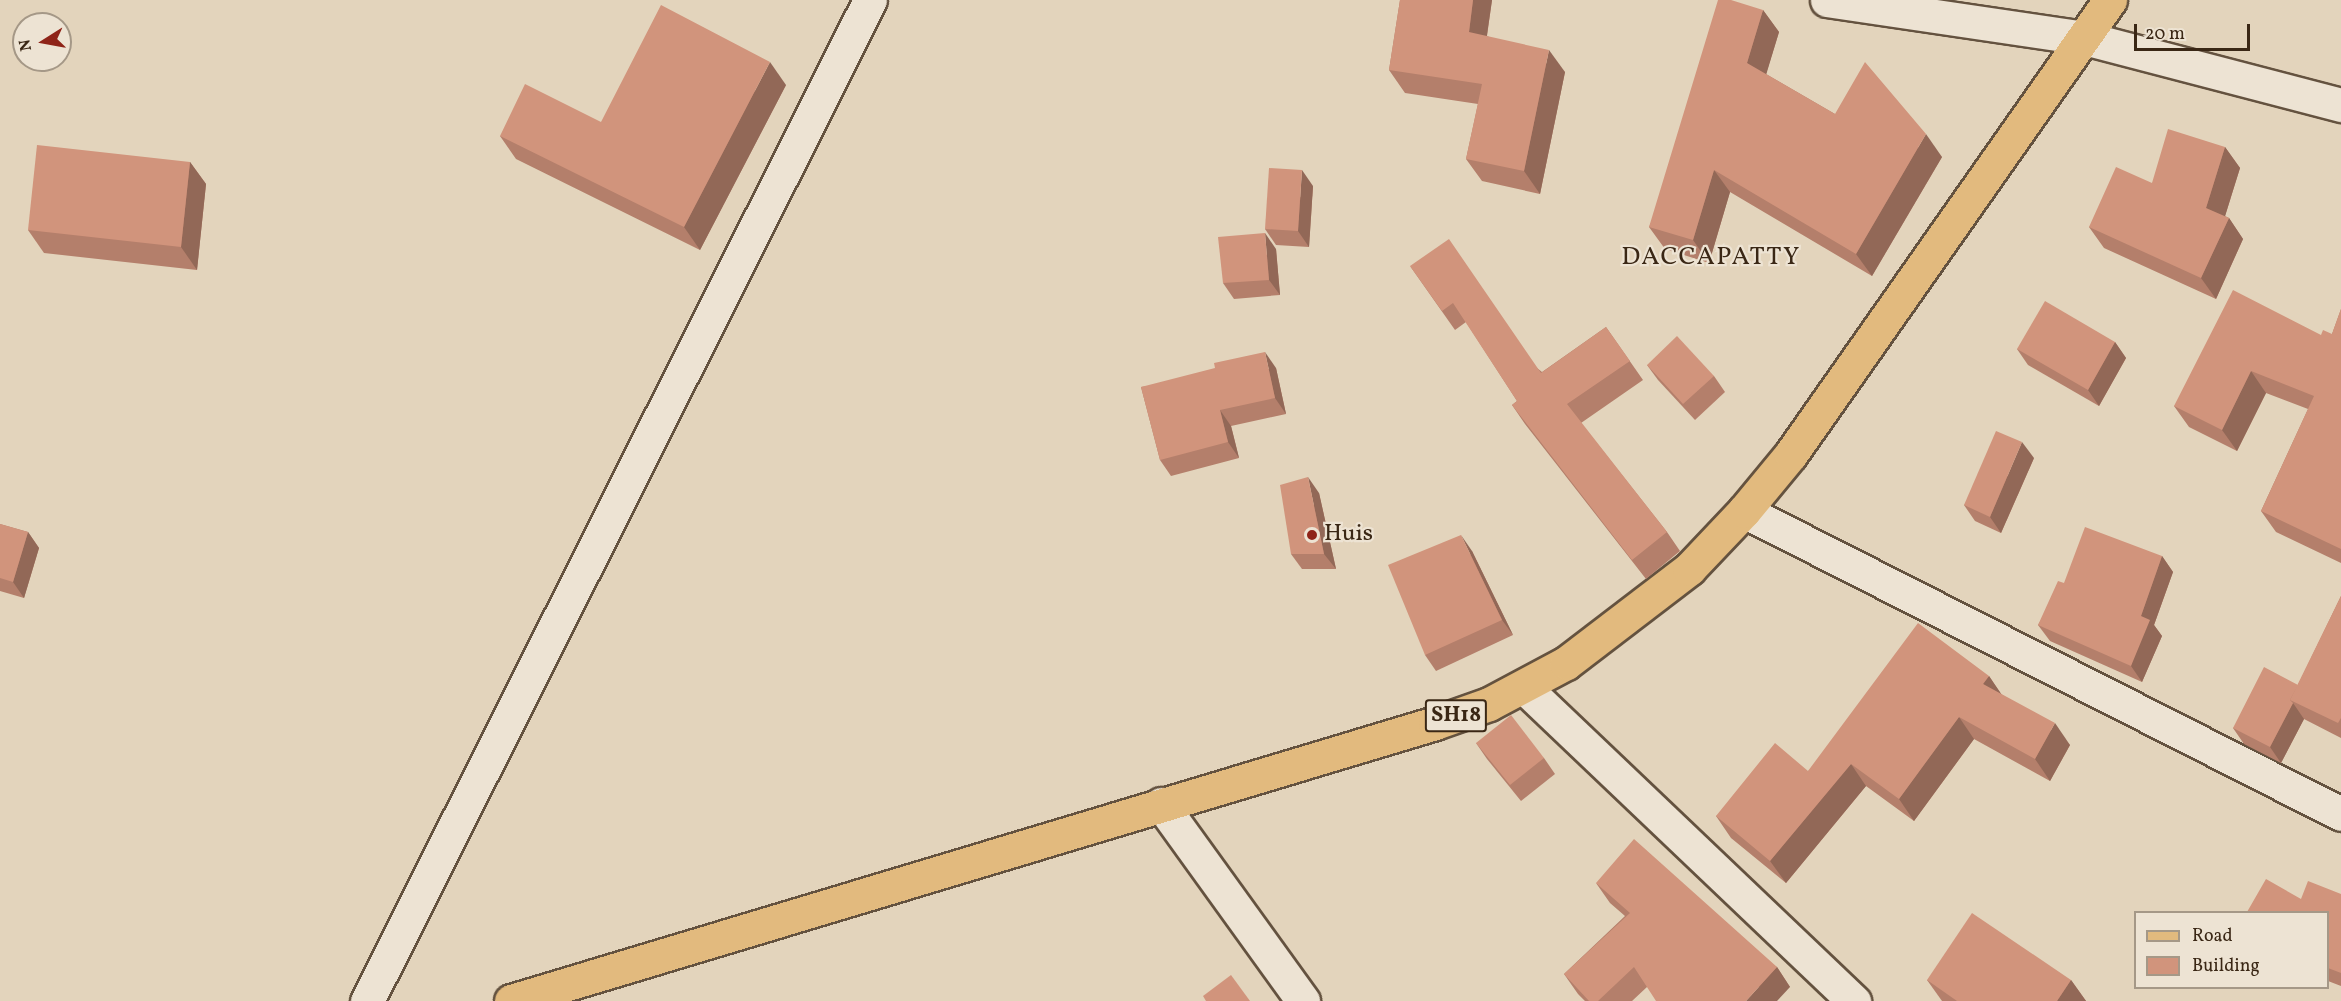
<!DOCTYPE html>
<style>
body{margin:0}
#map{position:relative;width:2341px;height:1001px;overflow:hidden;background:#e3d4bc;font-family:Vollkorn,serif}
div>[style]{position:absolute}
.roads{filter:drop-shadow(2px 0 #64523f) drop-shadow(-2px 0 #64523f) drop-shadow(0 2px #64523f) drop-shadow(0 -2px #64523f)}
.street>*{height:33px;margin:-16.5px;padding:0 16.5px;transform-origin:16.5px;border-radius:16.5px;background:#ede3d3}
.primary>*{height:33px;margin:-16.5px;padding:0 16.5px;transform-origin:16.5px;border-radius:16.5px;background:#e2ba7e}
.wall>*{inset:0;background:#b47f6b}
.shaded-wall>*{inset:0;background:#926857}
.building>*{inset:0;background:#d1947c}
.dots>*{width:16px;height:16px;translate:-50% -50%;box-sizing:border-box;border:3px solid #ede3d3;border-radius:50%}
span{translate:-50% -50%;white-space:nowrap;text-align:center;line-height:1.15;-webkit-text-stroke:4.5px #ede3d3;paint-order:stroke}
.shield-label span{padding:2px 4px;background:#ede3d3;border:2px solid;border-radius:4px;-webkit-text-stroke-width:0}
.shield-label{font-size:22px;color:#3a2715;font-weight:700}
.poi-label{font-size:24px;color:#3a2715}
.left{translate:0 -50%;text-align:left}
.neighbourhood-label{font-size:26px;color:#3a2715;letter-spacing:1.5px}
.legend{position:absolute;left:2134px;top:911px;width:195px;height:78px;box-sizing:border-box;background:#ede3d3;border:2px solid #a59887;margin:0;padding:8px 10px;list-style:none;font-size:18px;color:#3a2715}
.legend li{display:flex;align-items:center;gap:12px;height:30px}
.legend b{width:30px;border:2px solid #a59887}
.north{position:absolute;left:12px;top:12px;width:60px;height:60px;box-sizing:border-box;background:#ede3d3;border:2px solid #a59887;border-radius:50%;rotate:259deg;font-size:16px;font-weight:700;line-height:24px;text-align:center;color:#3a2715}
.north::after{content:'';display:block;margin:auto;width:21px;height:27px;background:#8f2418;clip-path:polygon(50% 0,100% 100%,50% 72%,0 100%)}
.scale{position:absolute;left:2134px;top:24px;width:116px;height:27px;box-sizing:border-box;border:3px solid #3a2715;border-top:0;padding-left:8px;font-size:18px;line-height:21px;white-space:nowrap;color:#3a2715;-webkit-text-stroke:4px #ede3d3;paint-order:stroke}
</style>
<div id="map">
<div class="roads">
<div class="street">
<i style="left:1827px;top:0;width:260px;rotate:8.4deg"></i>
<i style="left:2084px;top:38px;width:266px;rotate:14.6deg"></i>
<i style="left:1744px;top:511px;width:669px;rotate:26.91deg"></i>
<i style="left:1524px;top:687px;width:456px;rotate:43.6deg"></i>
<i style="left:1161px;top:804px;width:243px;rotate:54.2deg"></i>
<i style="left:367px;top:1001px;width:1120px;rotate:-63.32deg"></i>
</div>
<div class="primary">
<i style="left:511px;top:1001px;width:965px;rotate:-16.74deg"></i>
<i style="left:1435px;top:723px;width:57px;rotate:-19.4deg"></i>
<i style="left:1489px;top:704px;width:87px;rotate:-28deg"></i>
<i style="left:1566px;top:663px;width:155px;rotate:-37.4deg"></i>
<i style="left:1689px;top:569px;width:80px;rotate:-46.5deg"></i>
<i style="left:1744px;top:511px;width:74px;rotate:-50.5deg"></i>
<i style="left:1791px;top:454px;width:555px;rotate:-54.91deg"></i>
</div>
</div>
<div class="wall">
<i style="clip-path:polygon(1400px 0,1492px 0,1487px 36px,1565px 72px,1540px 194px,1482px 181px,1466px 159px,1478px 104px,1405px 93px,1389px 70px)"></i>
<i style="clip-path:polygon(1763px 10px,1779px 32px,1766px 74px,1835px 114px,1942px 157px,1872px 276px,1730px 192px,1709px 263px,1665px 249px,1649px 227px)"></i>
<i style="clip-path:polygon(786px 85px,700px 250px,516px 159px,500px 136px,601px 122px)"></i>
<i style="clip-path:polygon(2225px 147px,2240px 168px,2225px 216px,2229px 218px,2243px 239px,2216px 299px,2104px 248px,2089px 227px,2152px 183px)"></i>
<i style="clip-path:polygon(190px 162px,206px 184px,197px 270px,44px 253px,28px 230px)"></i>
<i style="clip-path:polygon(1313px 186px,1309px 247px,1276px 245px,1265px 229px)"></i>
<i style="clip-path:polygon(1276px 249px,1280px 295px,1234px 299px,1223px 283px)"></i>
<i style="clip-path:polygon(1410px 266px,1542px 372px,1606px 327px,1643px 380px,1581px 423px,1667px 532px,1680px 551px,1646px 579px,1525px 424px,1512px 405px,1517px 401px,1466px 322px,1455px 330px)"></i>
<i style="clip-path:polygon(2341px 309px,2341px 563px,2276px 532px,2261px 511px,2308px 409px,2266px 393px,2237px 451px,2189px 427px,2174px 406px,2321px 335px,2332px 334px)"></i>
<i style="clip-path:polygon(2115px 342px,2126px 358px,2099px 406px,2028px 365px,2017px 349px)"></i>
<i style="clip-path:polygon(1647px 365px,1714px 376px,1725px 392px,1695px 420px,1658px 380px)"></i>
<i style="clip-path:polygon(1276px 368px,1286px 414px,1231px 426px,1239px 458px,1171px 476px,1160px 460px,1141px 387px)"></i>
<i style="clip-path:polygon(2034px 458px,2001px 533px,1975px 521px,1964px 505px)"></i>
<i style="clip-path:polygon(1319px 493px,1336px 569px,1302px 569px,1291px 554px)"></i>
<i style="clip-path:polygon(0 524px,28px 532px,39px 548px,24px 598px,0 591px)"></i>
<i style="clip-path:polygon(1472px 551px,1513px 635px,1436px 671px,1425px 655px)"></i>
<i style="clip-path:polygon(2162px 556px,2173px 572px,2154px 625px,2162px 636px,2142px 682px,2050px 641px,2038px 625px,2064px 583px)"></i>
<i style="clip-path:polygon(2341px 596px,2341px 738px,2304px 719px,2281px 763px,2244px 744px,2233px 728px,2298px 685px)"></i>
<i style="clip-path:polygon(1989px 676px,2001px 694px,2070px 745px,2050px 781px,1974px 739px,1914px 821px,1866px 786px,1786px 883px,1731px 838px,1716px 816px,1808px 771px)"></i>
<i style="clip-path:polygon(1476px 743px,1544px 758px,1555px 774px,1521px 801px,1487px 759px)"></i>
<i style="clip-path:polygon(1596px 883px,1777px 967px,1790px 987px,1647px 987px,1632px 1001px,1585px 1001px,1578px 994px,1564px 974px,1625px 916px,1610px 903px)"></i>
<i style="clip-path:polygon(2341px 894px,2341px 986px,2328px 981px,2328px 912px,2301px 899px)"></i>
<i style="clip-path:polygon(1927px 980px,2071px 980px,2086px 1001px,1942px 1001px)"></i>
</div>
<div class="shaded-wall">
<i style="clip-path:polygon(1473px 0,1492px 0,1484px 55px,1469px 32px)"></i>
<i style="clip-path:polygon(1763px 10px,1779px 32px,1763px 85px,1747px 63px)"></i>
<i style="clip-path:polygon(1549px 50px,1565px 72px,1540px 194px,1524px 171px)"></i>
<i style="clip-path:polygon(770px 62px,786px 85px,700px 250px,684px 227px)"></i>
<i style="clip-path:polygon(1926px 134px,1942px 157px,1872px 276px,1856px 254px)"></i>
<i style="clip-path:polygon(2225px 147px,2240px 168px,2221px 229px,2206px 208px)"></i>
<i style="clip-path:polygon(190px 162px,206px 184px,197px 270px,181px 247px)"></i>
<i style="clip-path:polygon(1302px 170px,1313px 186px,1309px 247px,1298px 231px)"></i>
<i style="clip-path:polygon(1714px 170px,1730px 192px,1709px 263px,1693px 240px)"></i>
<i style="clip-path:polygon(2229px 218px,2243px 239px,2216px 299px,2201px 278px)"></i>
<i style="clip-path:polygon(1265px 233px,1276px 249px,1280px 295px,1269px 280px)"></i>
<i style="clip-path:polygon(2115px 342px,2126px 358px,2099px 406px,2088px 390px)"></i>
<i style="clip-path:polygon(1265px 352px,1276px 368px,1286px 414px,1275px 398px)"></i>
<i style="clip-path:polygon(2251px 371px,2266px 393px,2237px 451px,2222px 430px)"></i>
<i style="clip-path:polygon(1220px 410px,1231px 426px,1239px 458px,1228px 442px)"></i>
<i style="clip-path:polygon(2022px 442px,2034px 458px,2001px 533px,1990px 517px)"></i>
<i style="clip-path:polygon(1308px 477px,1319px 493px,1336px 569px,1324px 554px)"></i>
<i style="clip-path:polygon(28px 532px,39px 548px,24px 598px,13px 582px)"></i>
<i style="clip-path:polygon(1461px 535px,1472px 551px,1513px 635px,1502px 620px)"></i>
<i style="clip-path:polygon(2162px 556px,2173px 572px,2154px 625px,2162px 636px,2142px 682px,2131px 666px,2141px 616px)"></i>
<i style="clip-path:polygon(1989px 676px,2004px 698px,1983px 684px)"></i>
<i style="clip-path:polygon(2293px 703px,2304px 719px,2281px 763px,2270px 747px)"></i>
<i style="clip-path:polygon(1959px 717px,1974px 739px,1914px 821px,1899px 799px)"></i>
<i style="clip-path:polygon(2055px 723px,2070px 745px,2050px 781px,2035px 759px)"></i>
<i style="clip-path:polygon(1851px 764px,1866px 786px,1786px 883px,1770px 861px)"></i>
<i style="clip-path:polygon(1777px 967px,1790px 987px,1777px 1001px,1746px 1001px)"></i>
<i style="clip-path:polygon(2071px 980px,2086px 1001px,2057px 1001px)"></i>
</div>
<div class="building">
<i style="clip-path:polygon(1400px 0,1473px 0,1469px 32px,1549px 50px,1524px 171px,1466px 159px,1482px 84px,1389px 70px)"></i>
<i style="clip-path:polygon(1718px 0,1731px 0,1763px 10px,1747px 63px,1835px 114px,1865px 62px,1926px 134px,1856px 254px,1714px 170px,1693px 240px,1649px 227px)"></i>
<i style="clip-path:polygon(661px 5px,770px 62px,684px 227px,500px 136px,525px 84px,601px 122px)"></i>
<i style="clip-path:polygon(2168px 129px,2225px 147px,2206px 208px,2229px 218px,2201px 278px,2089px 227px,2116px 167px,2152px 183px)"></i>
<i style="clip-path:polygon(37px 145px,190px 162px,181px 247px,28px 230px)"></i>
<i style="clip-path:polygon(1269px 168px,1302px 170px,1298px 231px,1265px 229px)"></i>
<i style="clip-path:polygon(1265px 233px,1269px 280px,1223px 283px,1218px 237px)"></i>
<i style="clip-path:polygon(1449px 239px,1541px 373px,1606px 327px,1630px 361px,1567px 404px,1667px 532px,1632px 560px,1512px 405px,1517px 401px,1453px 303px,1442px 311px,1410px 266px)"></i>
<i style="clip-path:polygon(2233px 290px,2321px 335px,2323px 330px,2332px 334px,2341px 309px,2341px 549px,2261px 511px,2314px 396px,2251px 371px,2222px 430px,2174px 406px)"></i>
<i style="clip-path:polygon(2045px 301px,2115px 342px,2088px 390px,2017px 349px)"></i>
<i style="clip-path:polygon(1677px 336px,1714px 376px,1683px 404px,1647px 365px)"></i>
<i style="clip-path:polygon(1265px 352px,1275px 398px,1220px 410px,1228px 442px,1160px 460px,1141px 387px,1215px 368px,1214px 363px)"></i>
<i style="clip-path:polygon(1996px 431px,2022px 442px,1990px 517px,1964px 505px)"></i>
<i style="clip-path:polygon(1308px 477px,1324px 554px,1291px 554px,1280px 485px)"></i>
<i style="clip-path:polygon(0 524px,28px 532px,13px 582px,0 578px)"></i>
<i style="clip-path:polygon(2085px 527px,2162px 556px,2141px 616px,2150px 620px,2131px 666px,2038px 625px,2058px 581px,2064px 583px)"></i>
<i style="clip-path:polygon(1461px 535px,1502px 620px,1425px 655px,1388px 565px)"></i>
<i style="clip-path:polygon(2341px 596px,2341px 718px,2338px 723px,2290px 700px)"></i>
<i style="clip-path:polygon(1918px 623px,1989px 676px,1983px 684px,2055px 723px,2035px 759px,1959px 717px,1899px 799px,1851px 764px,1770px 861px,1716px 816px,1775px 743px,1808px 771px)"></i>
<i style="clip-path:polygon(2264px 667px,2298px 685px,2290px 700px,2293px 703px,2270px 747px,2233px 728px)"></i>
<i style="clip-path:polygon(1511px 715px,1544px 758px,1510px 785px,1476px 743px)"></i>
<i style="clip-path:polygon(1634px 839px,1777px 967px,1746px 1001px,1656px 1001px,1634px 967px,1598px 1001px,1589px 1001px,1564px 974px,1630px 913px,1596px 883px)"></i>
<i style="clip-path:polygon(2266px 879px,2301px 899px,2308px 881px,2341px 894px,2341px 973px,2328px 968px,2328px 912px,2247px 912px)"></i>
<i style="clip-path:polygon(1972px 913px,2071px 980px,2057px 1001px,1957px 1001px,1927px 980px)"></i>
<i style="clip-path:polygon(1231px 975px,1250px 1001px,1206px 1001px,1203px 996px)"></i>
</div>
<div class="dots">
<i style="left:1312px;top:535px;background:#8f2418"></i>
</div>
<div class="shield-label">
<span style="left:1456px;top:716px">SH18</span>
</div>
<div class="poi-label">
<span class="left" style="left:1324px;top:535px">Huis</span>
</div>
<div class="neighbourhood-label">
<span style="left:1711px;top:258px">DACCAPATTY</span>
</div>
<ul class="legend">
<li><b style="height:8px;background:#e2ba7e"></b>Road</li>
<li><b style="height:16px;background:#d1947c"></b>Building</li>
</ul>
<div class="north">N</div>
<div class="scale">20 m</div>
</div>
